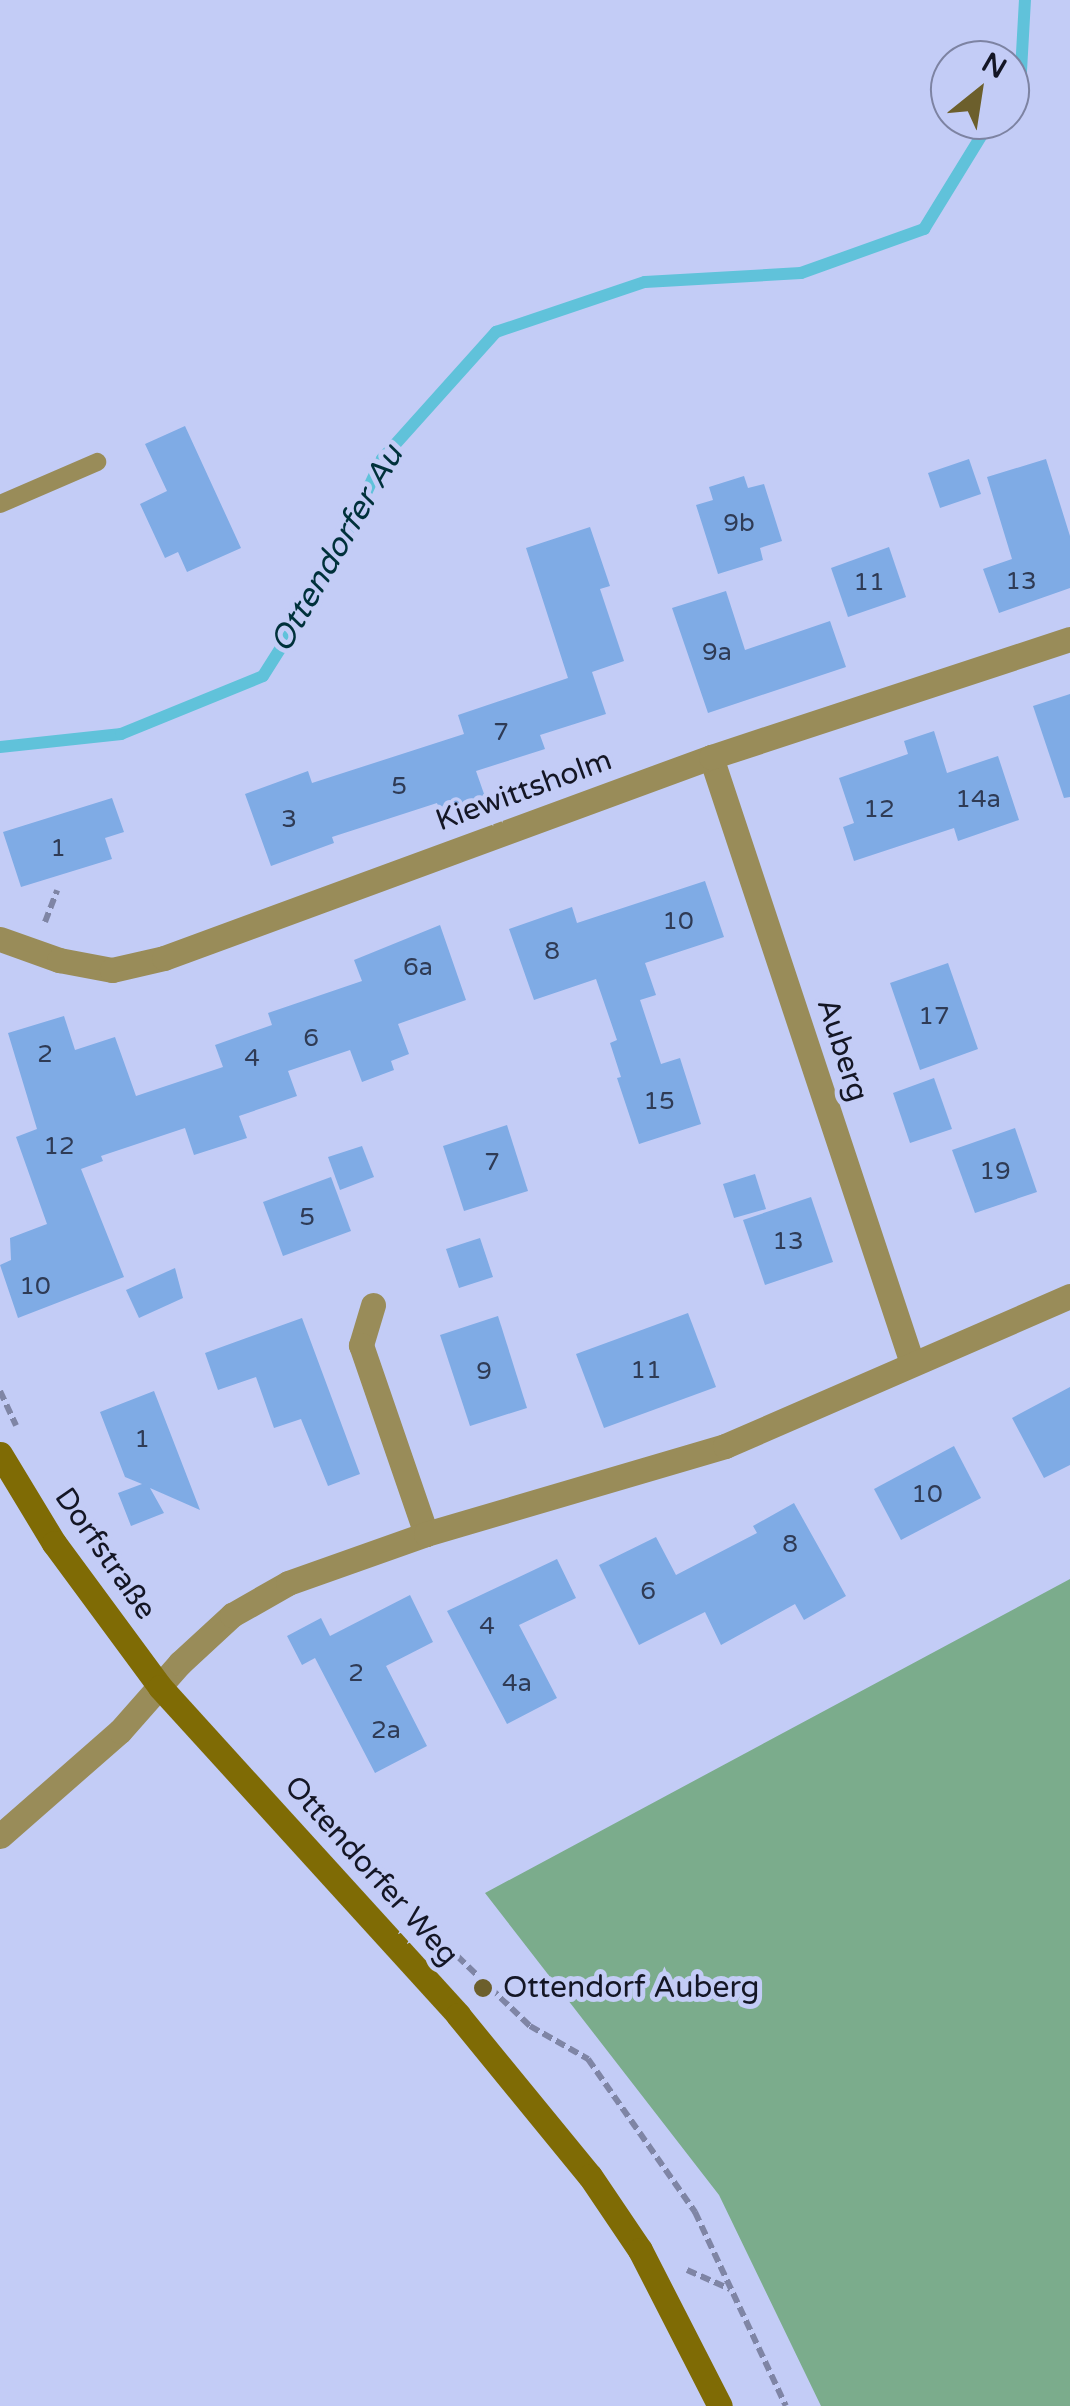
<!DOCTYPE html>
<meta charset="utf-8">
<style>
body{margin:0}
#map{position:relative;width:1070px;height:2406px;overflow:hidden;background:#c3ccf6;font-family:"Varela Round",sans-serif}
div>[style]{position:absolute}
.green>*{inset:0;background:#7bac8c}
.stream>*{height:12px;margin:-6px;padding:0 6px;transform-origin:6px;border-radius:6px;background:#60c2da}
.building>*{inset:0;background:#7fabe5}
.path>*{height:6px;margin-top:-3px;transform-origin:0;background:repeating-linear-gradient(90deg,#7f85a5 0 10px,transparent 0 15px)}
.service>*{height:18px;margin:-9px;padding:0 9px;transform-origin:9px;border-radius:9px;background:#998c59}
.minor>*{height:25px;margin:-12.5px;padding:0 12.5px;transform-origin:12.5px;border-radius:12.5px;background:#998c59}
.secondary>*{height:25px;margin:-12.5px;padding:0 12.5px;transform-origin:12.5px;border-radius:12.5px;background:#7f6b05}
.dots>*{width:28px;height:28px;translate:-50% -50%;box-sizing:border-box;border:5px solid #c3ccf6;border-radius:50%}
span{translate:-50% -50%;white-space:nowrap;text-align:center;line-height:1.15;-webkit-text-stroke:10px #c3ccf6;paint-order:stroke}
.number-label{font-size:25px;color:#2f3b55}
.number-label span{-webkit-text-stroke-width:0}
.street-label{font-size:30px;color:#141625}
.poi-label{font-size:30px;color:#141625}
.left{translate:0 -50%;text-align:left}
.water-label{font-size:32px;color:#00313b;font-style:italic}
.north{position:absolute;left:930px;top:40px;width:100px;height:100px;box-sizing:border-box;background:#c3ccf6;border:2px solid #7d83a2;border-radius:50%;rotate:30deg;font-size:28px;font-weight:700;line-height:40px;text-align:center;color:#141625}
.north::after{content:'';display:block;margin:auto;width:35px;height:45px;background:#6c5f2c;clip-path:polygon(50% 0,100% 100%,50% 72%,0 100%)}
</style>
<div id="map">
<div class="green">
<i style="clip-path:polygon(1070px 1579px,1070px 2406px,821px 2406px,719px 2195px,485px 1893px)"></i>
</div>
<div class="stream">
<i style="left:1010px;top:90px;width:22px;rotate:-60deg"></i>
<i style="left:1021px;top:71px;width:71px;rotate:-86.8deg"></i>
<i style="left:0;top:747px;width:122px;rotate:-6.1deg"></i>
<i style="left:121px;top:734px;width:153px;rotate:-22.2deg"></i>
<i style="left:263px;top:676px;width:125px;rotate:-57.7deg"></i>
<i style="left:330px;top:570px;width:123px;rotate:-64.9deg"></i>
<i style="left:382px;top:459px;width:171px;rotate:-48.1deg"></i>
<i style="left:496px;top:332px;width:157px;rotate:-18.6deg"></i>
<i style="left:645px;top:282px;width:156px;rotate:-3.3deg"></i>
<i style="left:801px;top:273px;width:131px;rotate:-19.7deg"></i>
<i style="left:924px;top:229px;width:128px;rotate:-58.4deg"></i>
</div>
<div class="building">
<i style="clip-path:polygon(185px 426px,241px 548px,187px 572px,178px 552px,165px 558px,140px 504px,167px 491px,145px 444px)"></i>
<i style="clip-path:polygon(969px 459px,981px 494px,940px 508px,928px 473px)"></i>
<i style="clip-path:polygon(1046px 459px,1070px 536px,1070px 588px,999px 613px,983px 569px,1012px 559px,987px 477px)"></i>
<i style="clip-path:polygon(744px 476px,748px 488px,764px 484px,782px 541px,760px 548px,763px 560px,718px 574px,696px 505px,713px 500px,709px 487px)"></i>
<i style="clip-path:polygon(590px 527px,610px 586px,600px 589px,624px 661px,592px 672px,606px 714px,540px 735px,545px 749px,476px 771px,490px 811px,444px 826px,437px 803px,332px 837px,334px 843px,271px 866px,245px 794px,308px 771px,312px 783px,464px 734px,458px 715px,568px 678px,526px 548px)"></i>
<i style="clip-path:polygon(889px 547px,906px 597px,848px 617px,831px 568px)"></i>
<i style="clip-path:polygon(726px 591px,745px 650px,830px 621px,846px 667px,708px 713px,672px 608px)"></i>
<i style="clip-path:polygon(1070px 694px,1070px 797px,1064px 798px,1033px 706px)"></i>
<i style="clip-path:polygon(934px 731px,947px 773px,998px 756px,1019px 820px,958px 841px,954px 828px,854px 861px,843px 827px,854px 823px,839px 778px,908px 754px,904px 741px)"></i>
<i style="clip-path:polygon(112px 798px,124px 832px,105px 838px,112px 859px,21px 887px,3px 832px)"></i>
<i style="clip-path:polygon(705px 881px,724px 937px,645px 963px,656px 995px,640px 1000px,661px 1064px,680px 1058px,701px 1124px,639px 1144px,617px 1078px,621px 1077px,610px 1043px,617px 1040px,596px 979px,534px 1000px,509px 929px,572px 907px,577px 923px)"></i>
<i style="clip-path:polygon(440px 925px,466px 1000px,398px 1024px,409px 1054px,391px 1061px,394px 1070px,362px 1082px,350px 1050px,288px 1071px,297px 1096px,239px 1116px,247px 1138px,194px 1155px,185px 1128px,101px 1156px,103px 1161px,81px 1169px,124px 1277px,18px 1318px,0 1265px,11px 1260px,10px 1238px,47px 1224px,16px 1137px,37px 1129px,8px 1033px,64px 1016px,75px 1050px,115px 1037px,136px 1096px,223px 1067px,215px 1045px,272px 1025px,268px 1013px,362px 981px,354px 960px)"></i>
<i style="clip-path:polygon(948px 963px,978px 1049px,920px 1070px,890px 983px)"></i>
<i style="clip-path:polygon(934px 1078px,952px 1129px,910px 1143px,893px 1093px)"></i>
<i style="clip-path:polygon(507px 1125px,528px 1191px,464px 1211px,443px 1146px)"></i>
<i style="clip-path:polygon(1015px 1128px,1037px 1192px,975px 1213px,952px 1150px)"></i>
<i style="clip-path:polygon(362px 1146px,374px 1177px,340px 1190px,328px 1157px)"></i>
<i style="clip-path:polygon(755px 1174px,766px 1209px,734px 1218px,723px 1184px)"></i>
<i style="clip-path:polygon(331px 1177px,351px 1231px,283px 1256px,263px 1202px)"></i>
<i style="clip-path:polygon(811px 1197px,833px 1262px,765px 1285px,743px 1220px)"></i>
<i style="clip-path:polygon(480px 1238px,493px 1277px,459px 1288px,446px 1249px)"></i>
<i style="clip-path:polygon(175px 1268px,183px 1298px,139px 1318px,126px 1290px)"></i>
<i style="clip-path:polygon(688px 1313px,716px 1387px,604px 1428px,576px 1354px)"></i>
<i style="clip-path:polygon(498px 1316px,527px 1408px,470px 1426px,440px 1335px)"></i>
<i style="clip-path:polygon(302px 1318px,360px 1474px,328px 1486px,301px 1419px,274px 1428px,256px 1377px,218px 1390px,205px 1353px)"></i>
<i style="clip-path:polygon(1070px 1387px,1070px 1465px,1044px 1478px,1012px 1418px)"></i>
<i style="clip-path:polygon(154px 1391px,200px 1510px,150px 1488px,164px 1513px,131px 1526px,118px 1493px,142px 1484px,125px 1477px,100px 1412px)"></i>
<i style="clip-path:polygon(954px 1446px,981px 1498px,901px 1540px,874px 1489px)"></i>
<i style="clip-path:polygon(794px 1503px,846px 1596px,804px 1620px,795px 1604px,721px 1645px,705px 1612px,639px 1645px,599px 1565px,656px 1537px,676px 1575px,757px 1533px,753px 1526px)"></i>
<i style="clip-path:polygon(557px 1559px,576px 1598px,519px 1625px,557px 1698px,507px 1724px,447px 1611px)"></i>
<i style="clip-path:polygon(410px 1595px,433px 1642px,386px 1666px,427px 1746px,375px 1773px,315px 1658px,302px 1665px,287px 1636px,321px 1618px,330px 1636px)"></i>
</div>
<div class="path">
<i style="left:45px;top:922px;width:34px;rotate:-69deg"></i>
<i style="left:0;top:1391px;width:38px;rotate:65deg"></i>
<i style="left:425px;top:1925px;width:146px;rotate:43.9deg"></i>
<i style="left:530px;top:2026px;width:67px;rotate:29.6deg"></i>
<i style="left:588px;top:2059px;width:187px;rotate:55deg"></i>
<i style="left:695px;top:2212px;width:214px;rotate:64.9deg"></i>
<i style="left:687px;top:2270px;width:47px;rotate:23.8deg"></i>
</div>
<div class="service">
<i style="left:0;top:504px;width:106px;rotate:-23.4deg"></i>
</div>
<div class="minor">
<i style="left:711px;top:757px;width:638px;rotate:71.65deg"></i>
<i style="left:0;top:939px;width:63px;rotate:19.6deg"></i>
<i style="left:59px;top:960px;width:54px;rotate:10.7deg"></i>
<i style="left:112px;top:970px;width:53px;rotate:-13deg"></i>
<i style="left:164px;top:958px;width:583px;rotate:-20.18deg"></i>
<i style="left:711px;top:757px;width:378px;rotate:-18.2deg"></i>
<i style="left:373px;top:1305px;width:42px;rotate:106.7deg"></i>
<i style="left:361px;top:1345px;width:200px;rotate:71deg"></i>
<i style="left:0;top:1836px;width:159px;rotate:-41.2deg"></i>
<i style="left:120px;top:1731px;width:91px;rotate:-48.6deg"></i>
<i style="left:180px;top:1663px;width:71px;rotate:-42.7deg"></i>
<i style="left:232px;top:1615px;width:64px;rotate:-29.7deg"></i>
<i style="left:288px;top:1583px;width:146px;rotate:-19.5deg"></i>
<i style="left:426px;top:1534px;width:312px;rotate:-16.4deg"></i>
<i style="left:725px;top:1446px;width:376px;rotate:-23.5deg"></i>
</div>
<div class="secondary">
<i style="left:0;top:1454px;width:104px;rotate:58.8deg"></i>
<i style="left:54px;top:1543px;width:179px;rotate:53.6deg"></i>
<i style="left:160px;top:1687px;width:443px;rotate:47.7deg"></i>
<i style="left:458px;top:2015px;width:208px;rotate:50.7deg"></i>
<i style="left:590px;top:2176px;width:89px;rotate:56deg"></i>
<i style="left:640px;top:2250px;width:175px;rotate:62.9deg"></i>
</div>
<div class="dots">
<i style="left:483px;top:1988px;background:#6c5f2c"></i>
</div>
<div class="number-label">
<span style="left:739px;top:523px">9b</span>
<span style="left:1021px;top:581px">13</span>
<span style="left:869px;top:582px">11</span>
<span style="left:717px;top:652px">9a</span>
<span style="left:501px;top:732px">7</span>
<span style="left:399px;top:786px">5</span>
<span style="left:978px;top:799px">14a</span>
<span style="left:879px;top:809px">12</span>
<span style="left:289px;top:819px">3</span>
<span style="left:58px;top:848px">1</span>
<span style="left:678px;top:921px">10</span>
<span style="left:552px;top:951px">8</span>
<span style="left:418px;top:967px">6a</span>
<span style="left:934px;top:1016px">17</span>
<span style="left:311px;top:1038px">6</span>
<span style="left:45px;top:1054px">2</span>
<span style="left:252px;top:1058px">4</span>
<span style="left:659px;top:1101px">15</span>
<span style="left:59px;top:1146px">12</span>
<span style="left:492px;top:1162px">7</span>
<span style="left:995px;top:1171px">19</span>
<span style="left:307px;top:1217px">5</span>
<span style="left:788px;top:1241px">13</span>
<span style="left:35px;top:1286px">10</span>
<span style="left:646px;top:1370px">11</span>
<span style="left:484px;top:1371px">9</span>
<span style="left:142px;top:1439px">1</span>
<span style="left:927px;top:1494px">10</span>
<span style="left:790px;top:1544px">8</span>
<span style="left:648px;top:1591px">6</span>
<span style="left:487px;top:1626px">4</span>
<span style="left:356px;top:1673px">2</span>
<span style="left:517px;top:1683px">4a</span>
<span style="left:386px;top:1730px">2a</span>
</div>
<div class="street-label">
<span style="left:524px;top:791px;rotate:-20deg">Kiewittsholm</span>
<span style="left:842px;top:1050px;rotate:72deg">Auberg</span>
<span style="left:105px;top:1554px;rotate:55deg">Dorfstraße</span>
<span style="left:371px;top:1871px;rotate:48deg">Ottendorfer Weg</span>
</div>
<div class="poi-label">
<span class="left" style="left:503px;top:1988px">Ottendorf Auberg</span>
</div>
<div class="water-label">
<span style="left:337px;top:549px;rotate:-60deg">Ottendorfer Au</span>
</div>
<div class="north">N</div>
</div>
